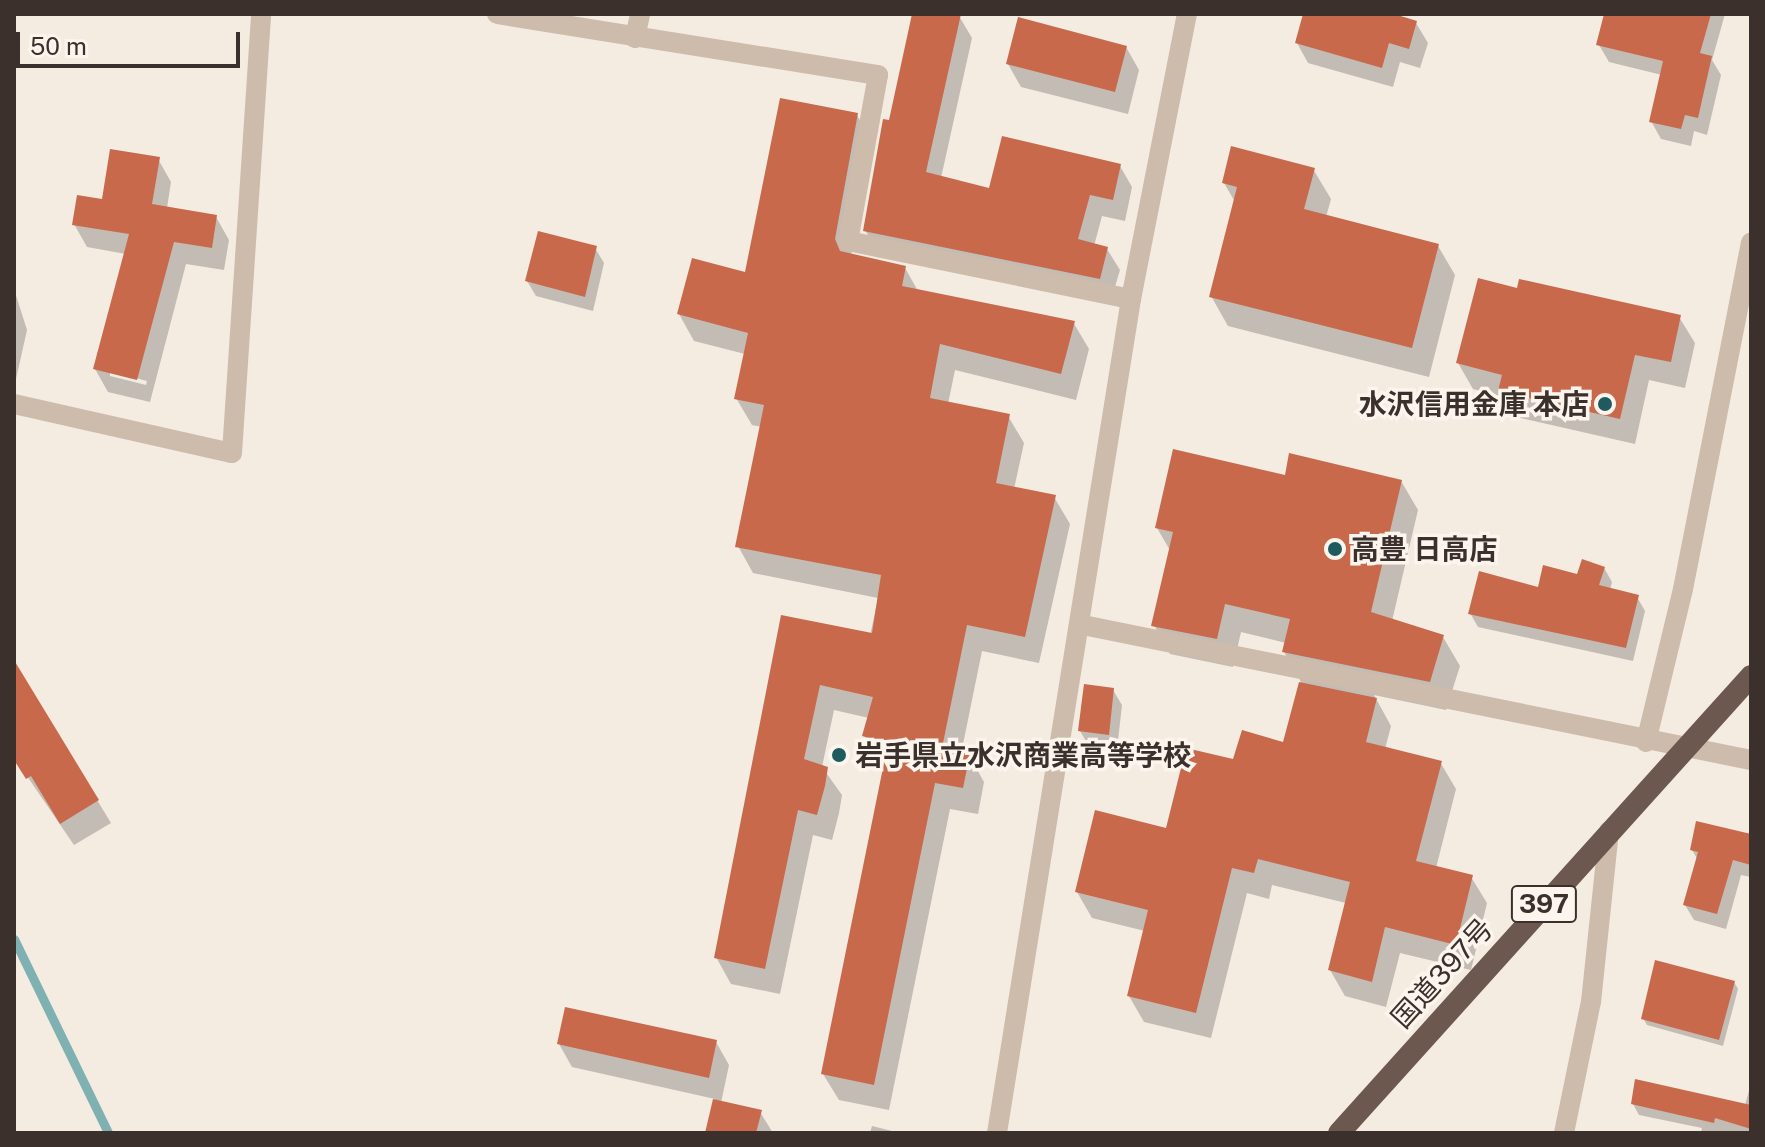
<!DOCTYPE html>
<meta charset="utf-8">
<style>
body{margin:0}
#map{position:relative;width:1765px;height:1147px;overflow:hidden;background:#f4ebe1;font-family:"Public Sans","Noto Sans JP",sans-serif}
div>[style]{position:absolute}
.shadow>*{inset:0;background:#0003}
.stream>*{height:9px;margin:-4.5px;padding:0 4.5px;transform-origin:4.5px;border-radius:4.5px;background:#7fb0b2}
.building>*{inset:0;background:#c8694b}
.minor>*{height:20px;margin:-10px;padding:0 10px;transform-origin:10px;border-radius:10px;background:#cdbbac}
.trunk>*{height:22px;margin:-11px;padding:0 11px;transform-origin:11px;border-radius:11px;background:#6c584f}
.dots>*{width:22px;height:22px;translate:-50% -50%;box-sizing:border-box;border:4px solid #fbf5ee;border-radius:50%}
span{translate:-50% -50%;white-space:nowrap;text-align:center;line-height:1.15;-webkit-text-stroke:7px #fbf5ee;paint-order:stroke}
.shield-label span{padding:2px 6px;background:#fbf5ee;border:2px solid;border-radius:6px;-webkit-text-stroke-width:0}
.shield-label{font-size:26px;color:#3b302b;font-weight:700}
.poi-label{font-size:28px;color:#3b302b;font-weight:700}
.right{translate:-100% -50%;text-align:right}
.left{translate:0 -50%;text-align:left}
.street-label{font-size:28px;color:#3b302b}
.frame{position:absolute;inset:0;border:16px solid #3b302b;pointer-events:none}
.scale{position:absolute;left:16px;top:32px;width:224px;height:36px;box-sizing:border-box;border:4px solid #3b302b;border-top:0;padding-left:10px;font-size:24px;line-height:28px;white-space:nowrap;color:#3b302b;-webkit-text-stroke:6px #fbf5ee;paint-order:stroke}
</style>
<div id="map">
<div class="shadow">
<i style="clip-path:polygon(914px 14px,959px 16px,972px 38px,941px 178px,990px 190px,1120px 166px,1132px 187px,1125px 221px,1102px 216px,1094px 246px,1107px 249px,1120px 270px,1111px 300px,878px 252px,865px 230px)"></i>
<i style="clip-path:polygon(1305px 14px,1386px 14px,1416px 23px,1428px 43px,1420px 68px,1400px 62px,1393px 87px,1308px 63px,1297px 43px)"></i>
<i style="clip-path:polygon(1606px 14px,1725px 14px,1712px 60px,1721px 75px,1707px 135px,1694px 131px,1691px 146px,1661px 139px,1651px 121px,1662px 75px,1609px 62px,1599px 45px)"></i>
<i style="clip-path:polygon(1126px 47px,1139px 70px,1128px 114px,1021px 87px,1008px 64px)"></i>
<i style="clip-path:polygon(857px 115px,872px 142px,851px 256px,905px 268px,918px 291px,1073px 322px,1089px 349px,1076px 400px,955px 370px,948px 404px,1008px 416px,1024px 443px,1014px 489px,1054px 497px,1070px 524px,1039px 663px,982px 651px,961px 754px,969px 755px,984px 782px,978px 814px,950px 809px,889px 1110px,839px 1100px,823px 1074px,886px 764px,880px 762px,864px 735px,869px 718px,834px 710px,822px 767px,842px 795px,839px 813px,832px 840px,813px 835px,780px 994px,731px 984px,716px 957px,782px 617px,870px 636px,878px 598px,753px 573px,738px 546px,762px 427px,752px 425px,736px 398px,745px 354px,694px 341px,679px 314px,747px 274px)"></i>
<i style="clip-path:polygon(evenodd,158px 159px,171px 182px,167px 208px,216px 217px,229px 240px,224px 270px,186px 264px,150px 402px,108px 392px,95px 369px,126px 254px,87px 247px,74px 224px,158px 159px,110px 371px,147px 381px,146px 385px,110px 376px,110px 371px)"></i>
<i style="clip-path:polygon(1313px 169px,1331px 199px,1326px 217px,1438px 246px,1455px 275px,1429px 377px,1228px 326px,1211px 296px,1235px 202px,1224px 183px)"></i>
<i style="clip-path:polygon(595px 248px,604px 263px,593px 311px,536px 296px,527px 281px)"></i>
<i style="clip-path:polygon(14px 289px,27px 330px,14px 388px)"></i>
<i style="clip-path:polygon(1518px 290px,1679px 317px,1695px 343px,1685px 388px,1649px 380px,1635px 444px,1516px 417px,1504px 397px,1473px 389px,1458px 363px)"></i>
<i style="clip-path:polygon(1286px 478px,1401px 481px,1418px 510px,1392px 621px,1443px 637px,1460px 666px,1446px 710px,1374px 695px,1391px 726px,1385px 749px,1440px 762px,1456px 789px,1436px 868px,1471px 877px,1487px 903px,1471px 970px,1400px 953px,1386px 1007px,1345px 996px,1330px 970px,1346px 903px,1272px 885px,1269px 899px,1247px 893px,1211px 1038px,1144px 1022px,1129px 996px,1145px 931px,1092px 918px,1077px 892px,1167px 830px,1235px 762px,1284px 745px,1301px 682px,1284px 652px,1286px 643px,1241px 632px,1233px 667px,1170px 654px,1154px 625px,1171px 552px,1157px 528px)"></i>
<i style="clip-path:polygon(1604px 568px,1612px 582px,1610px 590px,1637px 597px,1645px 611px,1633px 661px,1478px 627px,1470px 613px)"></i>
<i style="clip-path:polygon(14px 663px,111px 823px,74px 845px,14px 757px)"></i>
<i style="clip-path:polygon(1113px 690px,1122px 705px,1117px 749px,1089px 746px,1080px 731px)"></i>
<i style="clip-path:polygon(1751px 836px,1751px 877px,1741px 875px,1726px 929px,1694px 920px,1685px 905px,1698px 860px,1692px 850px)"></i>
<i style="clip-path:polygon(1734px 982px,1738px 989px,1723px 1046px,1647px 1025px,1643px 1018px)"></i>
<i style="clip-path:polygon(716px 1042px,729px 1065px,721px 1103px,760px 1112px,773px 1133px,707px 1133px,715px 1099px,572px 1067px,559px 1044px)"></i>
<i style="clip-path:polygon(1751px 1084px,1751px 1133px,1701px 1133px,1702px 1128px,1639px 1115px,1633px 1104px,1745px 1105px)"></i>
<i style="clip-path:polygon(872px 1126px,900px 1133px,870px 1133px)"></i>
</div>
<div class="stream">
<i style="left:14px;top:939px;width:216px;rotate:64.1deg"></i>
</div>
<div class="building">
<i style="clip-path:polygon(912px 14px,961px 14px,926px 172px,989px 188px,1002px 136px,1121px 164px,1113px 200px,1090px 195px,1078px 239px,1108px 247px,1100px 279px,863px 231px,883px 119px,889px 120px)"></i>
<i style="clip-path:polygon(1303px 14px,1394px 14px,1417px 21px,1409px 49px,1389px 43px,1382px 68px,1295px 43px)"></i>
<i style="clip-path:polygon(1604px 14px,1711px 14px,1700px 53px,1712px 56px,1698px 118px,1685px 115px,1681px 129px,1649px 122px,1663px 61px,1596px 45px)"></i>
<i style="clip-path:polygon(1018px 17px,1127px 46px,1115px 92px,1006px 64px)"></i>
<i style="clip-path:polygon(780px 98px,858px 113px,835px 239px,840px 251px,906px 266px,902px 286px,1075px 321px,1061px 374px,940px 344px,930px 398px,1010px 414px,996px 483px,1056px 495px,1025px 637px,967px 625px,942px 748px,970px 754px,963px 788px,935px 783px,874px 1085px,821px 1074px,888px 743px,862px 736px,873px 697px,820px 685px,804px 759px,828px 767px,825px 786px,817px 815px,798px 810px,765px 969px,714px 958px,781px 615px,872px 633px,881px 575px,735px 547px,764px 405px,734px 399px,748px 333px,677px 314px,692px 258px,745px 272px)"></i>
<i style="clip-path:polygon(1231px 146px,1315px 168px,1304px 209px,1439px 244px,1412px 348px,1209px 297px,1237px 187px,1222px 183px)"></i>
<i style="clip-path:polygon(110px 149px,160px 157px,152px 204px,217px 215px,212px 248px,174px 242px,137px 380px,93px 369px,129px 234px,72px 225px,77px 195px,102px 199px)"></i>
<i style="clip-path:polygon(538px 231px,597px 246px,585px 297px,525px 281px)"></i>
<i style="clip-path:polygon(1478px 278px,1517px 288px,1519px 279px,1681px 315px,1671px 362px,1635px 355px,1620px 419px,1498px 391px,1502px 375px,1456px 363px)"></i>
<i style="clip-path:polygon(1173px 449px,1285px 475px,1289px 453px,1402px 480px,1371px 612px,1444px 635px,1430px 682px,1282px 652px,1290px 619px,1225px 604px,1217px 639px,1151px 626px,1173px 532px,1155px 528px)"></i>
<i style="clip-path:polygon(1582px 559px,1605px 567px,1599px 585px,1639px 595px,1626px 648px,1468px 614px,1479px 571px,1538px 587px,1543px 565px,1577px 574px)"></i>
<i style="clip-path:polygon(14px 660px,99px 800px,60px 824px,31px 776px,26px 779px,14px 760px)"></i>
<i style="clip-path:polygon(1299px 682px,1377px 698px,1366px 742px,1442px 761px,1416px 861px,1473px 875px,1456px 945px,1385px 927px,1372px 982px,1328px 970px,1350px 882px,1258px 859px,1254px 873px,1232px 868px,1196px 1013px,1127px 996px,1148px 910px,1075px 892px,1095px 810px,1166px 828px,1186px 748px,1233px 759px,1242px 730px,1283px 742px)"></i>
<i style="clip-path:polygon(1084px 684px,1114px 688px,1109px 735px,1078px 731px)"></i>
<i style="clip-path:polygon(1696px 821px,1751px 834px,1751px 865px,1733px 860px,1717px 914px,1683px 905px,1698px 852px,1690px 850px)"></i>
<i style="clip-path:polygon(1655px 960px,1735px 981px,1719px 1040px,1641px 1019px)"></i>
<i style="clip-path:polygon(565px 1007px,717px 1040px,709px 1078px,557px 1044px)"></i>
<i style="clip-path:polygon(1635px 1079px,1751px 1105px,1751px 1129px,1715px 1118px,1714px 1123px,1631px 1104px)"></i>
<i style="clip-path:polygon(713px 1099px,762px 1110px,756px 1133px,705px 1133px)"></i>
</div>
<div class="minor">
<i style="left:497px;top:14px;width:386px;rotate:9.1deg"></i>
<i style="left:878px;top:75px;width:169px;rotate:100.2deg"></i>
<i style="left:848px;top:241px;width:289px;rotate:11.6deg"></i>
<i style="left:635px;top:38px;width:25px;rotate:-78deg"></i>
<i style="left:14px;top:404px;width:223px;rotate:12.7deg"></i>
<i style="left:232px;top:453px;width:440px;rotate:-86.2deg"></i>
<i style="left:1083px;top:625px;width:682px;rotate:11.43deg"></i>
<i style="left:1646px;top:742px;width:157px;rotate:-76.4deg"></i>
<i style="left:1683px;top:589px;width:353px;rotate:-78.9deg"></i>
<i style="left:997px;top:1133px;width:845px;rotate:-80.87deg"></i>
<i style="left:1131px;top:299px;width:290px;rotate:-78.9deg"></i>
<i style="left:1564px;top:1133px;width:134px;rotate:-78.4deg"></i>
<i style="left:1591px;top:1002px;width:172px;rotate:-84deg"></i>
</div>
<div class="trunk">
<i style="left:1339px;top:1133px;width:615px;rotate:-47.96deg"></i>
</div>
<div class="dots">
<i style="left:1605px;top:404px;background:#1f5a5e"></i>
<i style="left:1335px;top:549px;background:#1f5a5e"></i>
<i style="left:839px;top:755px;background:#1f5a5e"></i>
</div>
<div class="shield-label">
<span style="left:1544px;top:904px">397</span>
</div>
<div class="poi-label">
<span class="right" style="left:1589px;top:404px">水沢信用金庫 本店</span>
<span class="left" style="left:1351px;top:549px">高豊 日高店</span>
<span class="left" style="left:855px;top:755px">岩手県立水沢商業高等学校</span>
</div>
<div class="street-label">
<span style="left:1442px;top:973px;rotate:-48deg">国道397号</span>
</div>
<div class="frame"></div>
<div class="scale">50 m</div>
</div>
